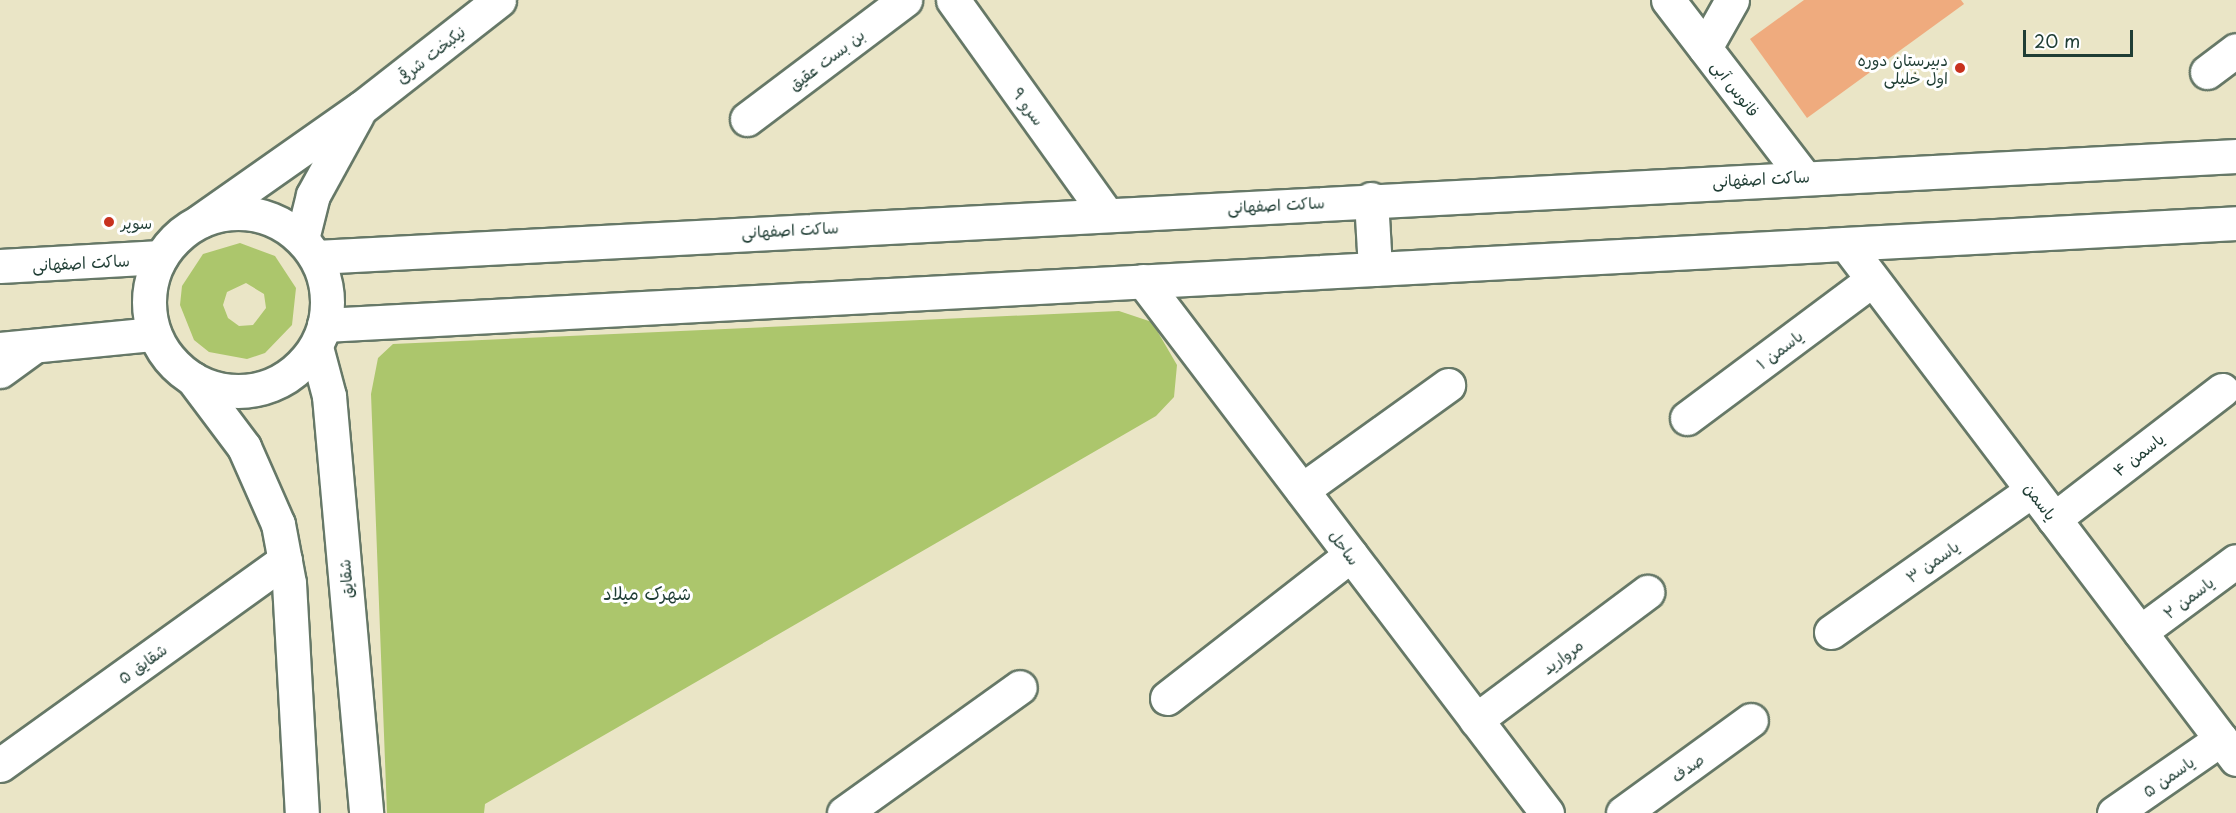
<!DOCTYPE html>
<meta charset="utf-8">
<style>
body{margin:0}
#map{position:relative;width:2236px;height:813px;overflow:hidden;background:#eae5c6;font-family:"Playpen Sans","Playpen Sans Arabic",sans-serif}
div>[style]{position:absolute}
.green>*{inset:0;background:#acc66c}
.building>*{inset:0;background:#efab7e}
.roads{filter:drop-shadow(2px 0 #667867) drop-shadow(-2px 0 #667867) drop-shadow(0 2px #667867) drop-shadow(0 -2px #667867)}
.minor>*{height:33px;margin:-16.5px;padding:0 16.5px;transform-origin:16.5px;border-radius:16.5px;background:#fff}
.major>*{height:33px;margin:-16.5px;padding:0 16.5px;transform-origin:16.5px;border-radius:16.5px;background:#fff}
.major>.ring{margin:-16.5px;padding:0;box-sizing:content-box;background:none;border:33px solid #fff;border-radius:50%}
.dots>*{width:16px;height:16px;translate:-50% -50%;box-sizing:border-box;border:3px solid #fff;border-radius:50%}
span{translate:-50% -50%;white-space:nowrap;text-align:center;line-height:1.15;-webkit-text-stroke:6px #fff;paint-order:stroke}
.street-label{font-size:16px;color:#1f3d34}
.poi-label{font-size:16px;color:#1f3d34}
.right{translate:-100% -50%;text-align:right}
.left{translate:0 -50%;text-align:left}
.neighbourhood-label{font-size:18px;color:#1f3d34}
.scale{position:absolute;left:2023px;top:30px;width:110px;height:27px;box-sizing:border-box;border:3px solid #1f3d34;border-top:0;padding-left:8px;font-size:18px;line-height:21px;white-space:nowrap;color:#1f3d34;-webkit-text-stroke:4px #fff;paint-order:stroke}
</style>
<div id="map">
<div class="green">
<i style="clip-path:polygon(evenodd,240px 243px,275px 256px,296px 288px,292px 325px,265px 353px,247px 359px,209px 352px,194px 340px,180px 305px,182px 286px,203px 254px,240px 243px,246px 283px,264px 294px,266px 308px,253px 325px,239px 326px,228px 318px,223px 305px,227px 292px,246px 283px)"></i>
<i style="clip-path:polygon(1119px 311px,1152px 322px,1177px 365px,1174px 397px,1156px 416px,485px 804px,484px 813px,387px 813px,371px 394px,378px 358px,393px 344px)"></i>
</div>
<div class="building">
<i style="clip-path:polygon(1804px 0,1961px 0,1964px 4px,1807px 118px,1750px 39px)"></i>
</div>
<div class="roads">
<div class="minor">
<i style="left:953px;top:0;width:261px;rotate:54.4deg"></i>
<i style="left:1668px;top:0;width:222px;rotate:52.5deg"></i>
<i style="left:1705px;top:48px;width:55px;rotate:-60.6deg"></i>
<i style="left:2207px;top:72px;width:36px;rotate:-37deg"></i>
<i style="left:747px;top:119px;width:198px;rotate:-37deg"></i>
<i style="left:200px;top:221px;width:197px;rotate:-35.1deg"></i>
<i style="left:361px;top:108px;width:175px;rotate:-38deg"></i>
<i style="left:302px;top:239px;width:45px;rotate:-76deg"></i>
<i style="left:313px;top:195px;width:91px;rotate:-61.2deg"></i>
<i style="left:1846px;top:244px;width:646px;rotate:52.86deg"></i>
<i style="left:1143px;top:281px;width:668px;rotate:52.79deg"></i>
<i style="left:316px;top:347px;width:51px;rotate:75.1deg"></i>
<i style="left:329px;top:396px;width:419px;rotate:84.9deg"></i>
<i style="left:0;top:371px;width:39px;rotate:-36deg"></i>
<i style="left:193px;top:379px;width:85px;rotate:53.1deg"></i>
<i style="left:244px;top:447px;width:84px;rotate:66.2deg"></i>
<i style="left:278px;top:524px;width:60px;rotate:79.4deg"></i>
<i style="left:289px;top:583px;width:230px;rotate:86.8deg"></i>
<i style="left:1687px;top:418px;width:231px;rotate:-36.7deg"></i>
<i style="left:1302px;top:490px;width:180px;rotate:-35.7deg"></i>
<i style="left:2054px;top:519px;width:212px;rotate:-37.5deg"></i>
<i style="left:1831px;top:632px;width:246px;rotate:-35.2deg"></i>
<i style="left:2140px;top:632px;width:119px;rotate:-36.5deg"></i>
<i style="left:1167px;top:698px;width:233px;rotate:-37.9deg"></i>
<i style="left:1476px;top:720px;width:214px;rotate:-36.8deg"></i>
<i style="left:0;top:765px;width:351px;rotate:-35.7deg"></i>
<i style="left:844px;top:813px;width:216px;rotate:-35.6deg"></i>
<i style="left:1623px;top:813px;width:158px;rotate:-36deg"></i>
<i style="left:2114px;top:813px;width:130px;rotate:-34.7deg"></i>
</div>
<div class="major">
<i style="left:1371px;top:199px;width:70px;rotate:86.7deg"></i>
<i class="ring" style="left:149px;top:213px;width:145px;height:145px"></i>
<i style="left:316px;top:257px;width:1923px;rotate:-3.01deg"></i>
<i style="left:0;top:266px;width:161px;rotate:-3.2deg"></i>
<i style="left:324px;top:325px;width:1915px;rotate:-3.05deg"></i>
<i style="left:0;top:349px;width:155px;rotate:-5.6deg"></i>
</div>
</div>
<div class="dots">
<i style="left:1960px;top:68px;background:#c8321e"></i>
<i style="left:109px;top:222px;background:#c8321e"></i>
</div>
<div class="street-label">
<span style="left:430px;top:54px;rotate:-38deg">نیکبخت شرقی</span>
<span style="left:826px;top:59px;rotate:-37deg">بن بست عقیق</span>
<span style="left:1736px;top:88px;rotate:52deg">فانوس آبی</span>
<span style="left:1029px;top:106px;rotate:54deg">سرو ۹</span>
<span style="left:1761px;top:178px;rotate:-3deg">ساکت اصفهانی</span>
<span style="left:1276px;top:204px;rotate:-3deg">ساکت اصفهانی</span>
<span style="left:790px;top:229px;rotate:-3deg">ساکت اصفهانی</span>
<span style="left:81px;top:262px;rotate:-3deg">ساکت اصفهانی</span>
<span style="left:1779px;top:349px;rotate:-37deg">یاسمن ۱</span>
<span style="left:2138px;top:454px;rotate:-38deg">یاسمن ۴</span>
<span style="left:2041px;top:501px;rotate:53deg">یاسمن</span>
<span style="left:1345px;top:547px;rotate:53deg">ساحل</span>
<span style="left:1932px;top:561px;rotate:-35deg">یاسمن ۳</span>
<span style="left:345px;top:579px;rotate:-95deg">شقایق</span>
<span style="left:2188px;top:597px;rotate:-37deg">یاسمن ۲</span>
<span style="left:1562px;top:656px;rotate:-37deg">مروارید</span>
<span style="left:142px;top:663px;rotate:-36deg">شقایق ۵</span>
<span style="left:1687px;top:767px;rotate:-36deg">صدف</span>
<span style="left:2168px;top:776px;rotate:-35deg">یاسمن ۵</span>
</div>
<div class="poi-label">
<span class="right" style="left:1948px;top:68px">دبیرستان دوره<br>اول خلیلی</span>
<span class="left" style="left:121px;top:222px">سوپر</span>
</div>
<div class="neighbourhood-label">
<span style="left:647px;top:593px">شهرک میلاد</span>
</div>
<div class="scale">20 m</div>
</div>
